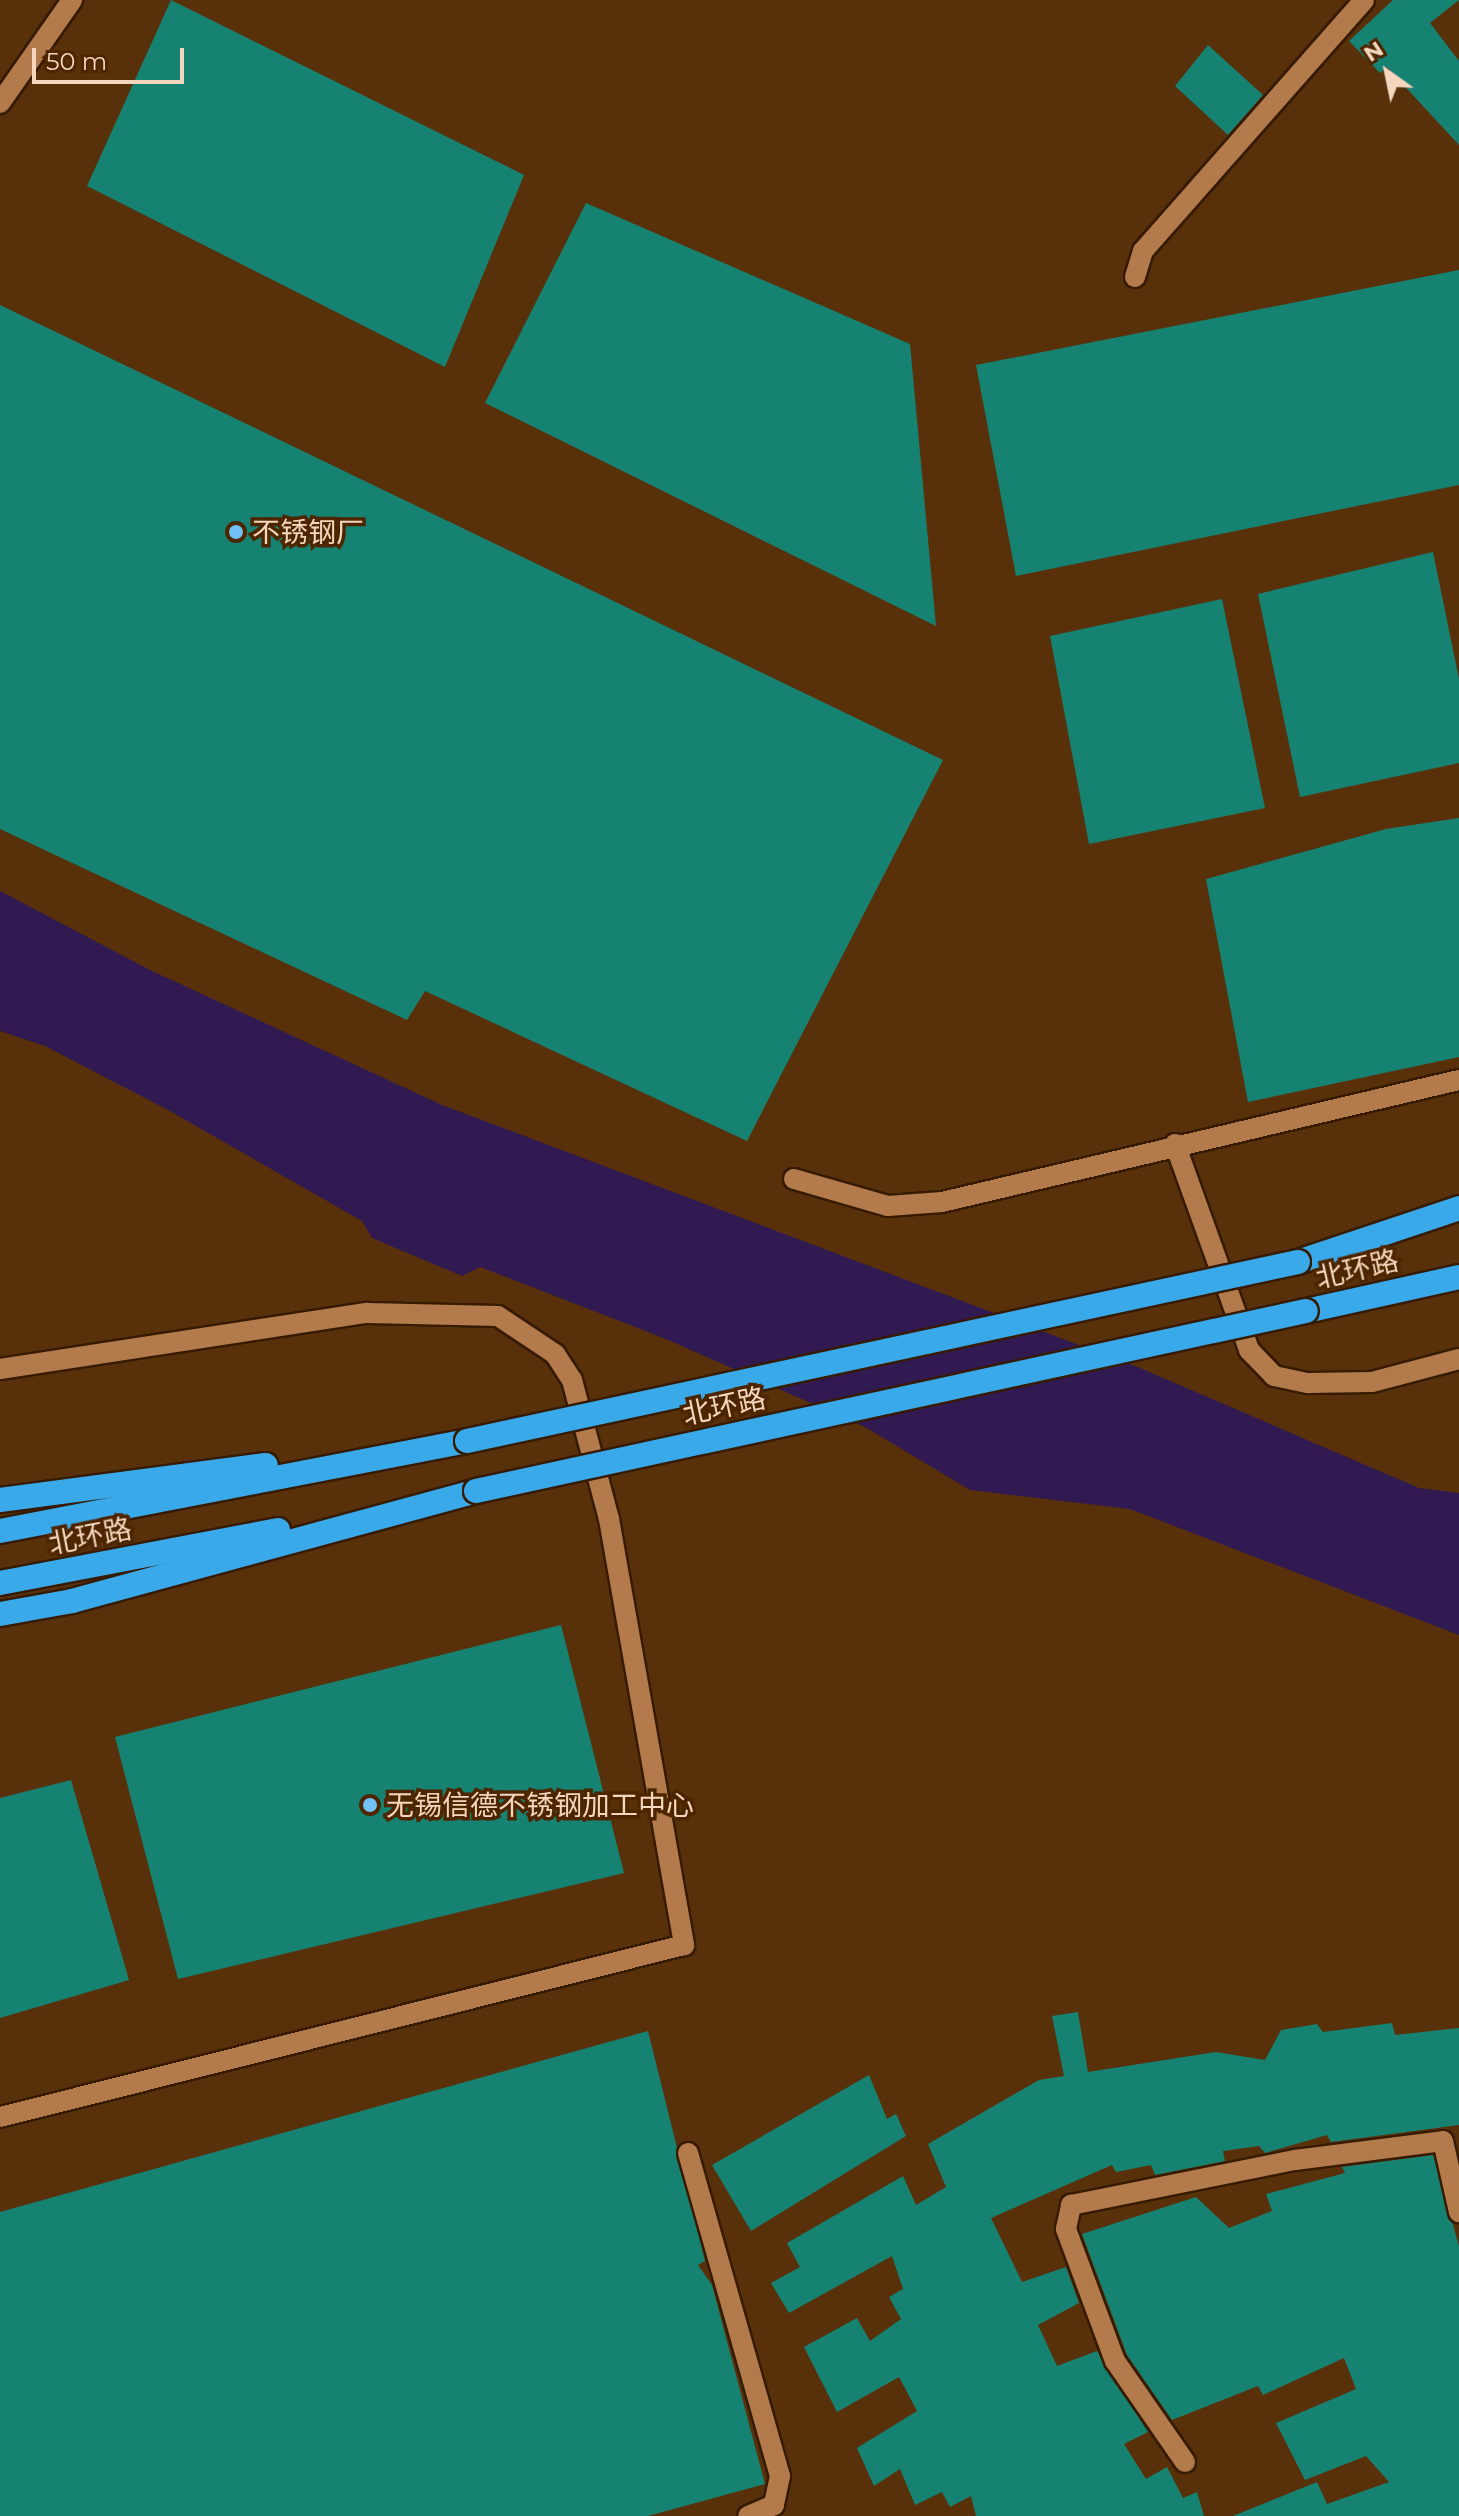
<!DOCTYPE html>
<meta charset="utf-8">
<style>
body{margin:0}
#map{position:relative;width:1459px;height:2516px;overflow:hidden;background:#58310b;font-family:Montserrat,"Noto Sans SC",sans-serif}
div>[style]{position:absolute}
.water>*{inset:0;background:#311951}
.building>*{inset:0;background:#168272}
.roads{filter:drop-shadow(2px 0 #361b02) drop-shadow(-2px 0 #361b02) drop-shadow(0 2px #361b02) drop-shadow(0 -2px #361b02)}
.minor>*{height:20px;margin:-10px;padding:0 10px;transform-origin:10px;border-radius:10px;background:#b37a4b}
.highway>*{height:24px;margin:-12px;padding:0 12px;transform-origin:12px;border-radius:12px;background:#3aa9ea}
.bridges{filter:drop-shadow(2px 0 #361b02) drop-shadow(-2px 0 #361b02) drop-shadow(0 2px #361b02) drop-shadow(0 -2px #361b02)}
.highway-bridge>*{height:24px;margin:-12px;padding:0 12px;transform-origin:12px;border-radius:12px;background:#3aa9ea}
.dots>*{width:22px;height:22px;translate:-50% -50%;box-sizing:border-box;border:4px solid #4d2600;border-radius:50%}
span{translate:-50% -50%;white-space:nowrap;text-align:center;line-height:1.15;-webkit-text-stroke:7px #4d2600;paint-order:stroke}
.poi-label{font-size:28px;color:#f4d5bd}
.left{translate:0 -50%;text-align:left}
.street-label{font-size:28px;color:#f4d5bd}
.north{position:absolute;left:1347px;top:32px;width:80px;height:80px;-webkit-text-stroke:6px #4d2600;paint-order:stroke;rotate:327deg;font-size:22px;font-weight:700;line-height:32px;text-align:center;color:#f4d5bd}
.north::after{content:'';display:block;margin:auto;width:28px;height:36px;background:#f4d5bd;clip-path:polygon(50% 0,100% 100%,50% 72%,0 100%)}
.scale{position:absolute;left:32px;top:48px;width:152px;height:36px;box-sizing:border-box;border:4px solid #f4d5bd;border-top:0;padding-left:10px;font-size:24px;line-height:28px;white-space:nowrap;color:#f4d5bd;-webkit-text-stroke:6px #4d2600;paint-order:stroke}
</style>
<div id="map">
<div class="water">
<i style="clip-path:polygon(0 891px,150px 970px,442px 1105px,1140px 1368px,1419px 1488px,1459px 1493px,1459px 1635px,1130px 1509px,970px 1490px,865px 1427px,666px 1339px,480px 1267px,462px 1276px,372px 1238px,362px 1221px,168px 1110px,45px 1046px,0 1031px)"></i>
</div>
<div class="building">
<i style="clip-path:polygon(171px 0,524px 175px,445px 367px,87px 186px)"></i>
<i style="clip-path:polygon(1393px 0,1459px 0,1430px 23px,1459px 61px,1459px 145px,1387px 67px,1380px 73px,1349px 41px)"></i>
<i style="clip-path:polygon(1208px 45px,1263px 95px,1228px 135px,1175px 86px)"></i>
<i style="clip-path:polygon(586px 203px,910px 344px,936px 626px,485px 403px)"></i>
<i style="clip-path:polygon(1459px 270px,1459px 485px,1016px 576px,976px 365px)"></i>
<i style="clip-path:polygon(0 305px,943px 760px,747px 1141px,425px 991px,407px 1020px,0 829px)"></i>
<i style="clip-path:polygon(1433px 552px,1459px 679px,1459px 763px,1300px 797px,1258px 594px)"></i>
<i style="clip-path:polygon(1222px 599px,1265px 808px,1089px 844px,1050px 636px)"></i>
<i style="clip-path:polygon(1459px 818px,1459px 1057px,1248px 1102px,1206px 879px,1386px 829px)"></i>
<i style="clip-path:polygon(561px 1625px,624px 1873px,178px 1979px,115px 1737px)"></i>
<i style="clip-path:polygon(71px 1780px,129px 1980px,0 2018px,0 1798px)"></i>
<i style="clip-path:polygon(1078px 2012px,1088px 2072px,1216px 2052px,1265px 2060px,1281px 2030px,1317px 2024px,1323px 2032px,1392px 2023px,1395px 2035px,1459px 2028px,1459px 2125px,1331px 2142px,1327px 2135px,1265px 2153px,1259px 2146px,1223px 2151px,1225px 2161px,1155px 2175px,1151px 2165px,1116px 2172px,1112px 2165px,991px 2218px,1022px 2282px,1066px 2267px,1079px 2303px,1038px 2325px,1057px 2366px,1097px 2351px,1148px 2432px,1124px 2444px,1146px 2479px,1167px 2467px,1183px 2498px,1197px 2492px,1204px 2516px,976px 2516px,971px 2496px,950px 2507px,942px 2492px,915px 2505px,900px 2469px,874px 2486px,857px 2448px,917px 2411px,899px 2377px,837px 2412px,804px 2347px,857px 2318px,870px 2341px,901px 2319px,889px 2297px,903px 2289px,892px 2256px,789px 2313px,771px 2283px,800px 2267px,787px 2243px,903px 2176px,916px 2205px,946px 2187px,928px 2144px,1039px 2080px,1064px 2076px,1052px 2016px)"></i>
<i style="clip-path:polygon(648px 2031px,705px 2261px,698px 2265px,712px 2285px,765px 2484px,648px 2516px,0 2516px,0 2212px)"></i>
<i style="clip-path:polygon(869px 2075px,887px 2119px,896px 2114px,906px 2136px,751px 2231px,712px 2165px)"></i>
<i style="clip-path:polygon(1433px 2155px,1459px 2246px,1459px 2516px,1233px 2516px,1317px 2482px,1327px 2504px,1389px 2482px,1366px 2456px,1305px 2480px,1276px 2423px,1356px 2389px,1344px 2358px,1263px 2395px,1258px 2386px,1172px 2420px,1127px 2355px,1082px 2234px,1196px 2197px,1229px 2228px,1272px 2211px,1266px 2194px,1345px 2173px,1342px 2167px)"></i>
</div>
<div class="roads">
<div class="minor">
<i style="left:0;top:103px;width:126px;rotate:-55deg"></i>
<i style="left:1135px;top:277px;width:27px;rotate:-73deg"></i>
<i style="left:1143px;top:251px;width:334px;rotate:-48.6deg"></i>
<i style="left:1175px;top:1144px;width:219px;rotate:70.2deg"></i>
<i style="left:1249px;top:1350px;width:36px;rotate:46deg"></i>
<i style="left:1274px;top:1376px;width:35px;rotate:12deg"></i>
<i style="left:1308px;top:1383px;width:64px;rotate:-0.9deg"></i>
<i style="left:1372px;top:1382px;width:90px;rotate:-14.8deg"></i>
<i style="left:794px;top:1179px;width:98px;rotate:16deg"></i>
<i style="left:888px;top:1206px;width:54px;rotate:-4.2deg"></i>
<i style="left:942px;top:1202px;width:531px;rotate:-13.28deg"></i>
<i style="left:0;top:1369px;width:372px;rotate:-8.7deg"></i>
<i style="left:368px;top:1313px;width:130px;rotate:1.3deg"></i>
<i style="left:498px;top:1316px;width:69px;rotate:33.7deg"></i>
<i style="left:555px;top:1354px;width:31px;rotate:57deg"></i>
<i style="left:572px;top:1380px;width:144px;rotate:75.1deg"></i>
<i style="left:609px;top:1519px;width:433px;rotate:80deg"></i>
<i style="left:684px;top:1945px;width:705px;rotate:165.88deg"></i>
<i style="left:688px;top:2153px;width:336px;rotate:74.1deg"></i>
<i style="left:780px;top:2476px;width:30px;rotate:102deg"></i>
<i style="left:774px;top:2505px;width:28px;rotate:157deg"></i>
<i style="left:1185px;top:2462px;width:123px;rotate:-124.7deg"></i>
<i style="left:1115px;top:2361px;width:141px;rotate:-110.4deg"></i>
<i style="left:1066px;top:2229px;width:25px;rotate:-78deg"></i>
<i style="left:1071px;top:2205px;width:228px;rotate:-11.4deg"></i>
<i style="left:1295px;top:2160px;width:149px;rotate:-7.3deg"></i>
<i style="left:1443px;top:2141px;width:73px;rotate:77.3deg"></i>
</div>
<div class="highway">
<i style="left:1298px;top:1262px;width:170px;rotate:-18.5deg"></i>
<i style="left:1306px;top:1311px;width:157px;rotate:-12.5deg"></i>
<i style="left:0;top:1500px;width:268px;rotate:-7.5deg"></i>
<i style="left:0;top:1531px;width:476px;rotate:-10.9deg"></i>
<i style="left:0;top:1583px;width:283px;rotate:-10.8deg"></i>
<i style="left:0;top:1614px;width:73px;rotate:-10.2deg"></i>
<i style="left:72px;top:1601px;width:419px;rotate:-15.2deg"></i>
</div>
</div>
<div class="bridges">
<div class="highway-bridge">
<i style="left:467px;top:1441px;width:850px;rotate:-12.16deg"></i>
<i style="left:476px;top:1491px;width:849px;rotate:-12.24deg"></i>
</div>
</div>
<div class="dots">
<i style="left:236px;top:532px;background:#72c1f5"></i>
<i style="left:370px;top:1805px;background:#72c1f5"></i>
</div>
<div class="poi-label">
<span class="left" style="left:252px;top:532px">不锈钢厂</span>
<span class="left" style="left:386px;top:1805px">无锡信德不锈钢加工中心</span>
</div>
<div class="street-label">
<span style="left:1357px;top:1269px;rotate:-13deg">北环路</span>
<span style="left:724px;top:1406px;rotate:-12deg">北环路</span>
<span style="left:90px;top:1536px;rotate:-11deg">北环路</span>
</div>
<div class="north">N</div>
<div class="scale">50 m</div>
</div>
